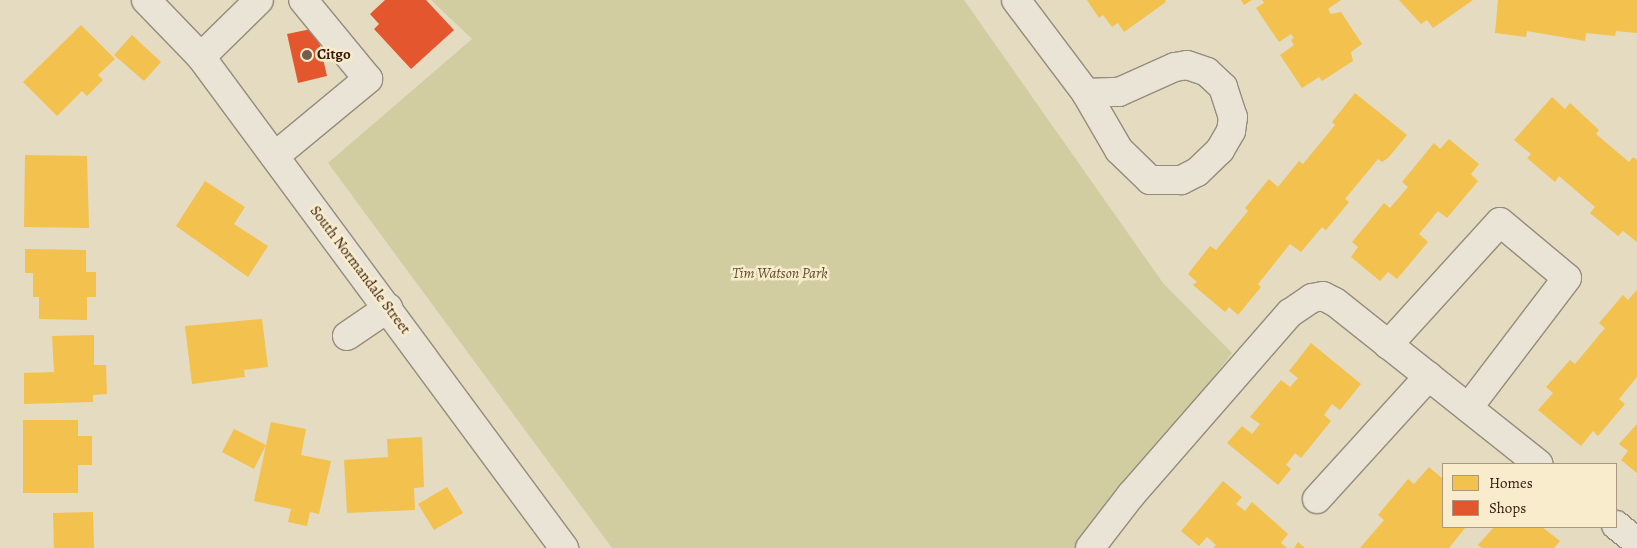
<!DOCTYPE html>
<style>
body{margin:0}
#map{position:relative;width:1637px;height:548px;overflow:hidden;background:#e5dbc0;font-family:Alegreya,serif}
div>[style]{position:absolute}
.green>*{inset:0;background:#d1cda1}
.homes>*{inset:0;background:#f2c14e}
.shops>*{inset:0;background:#e4572e}
.roads{filter:drop-shadow(1px 0 #958c7c) drop-shadow(-1px 0 #958c7c) drop-shadow(0 1px #958c7c) drop-shadow(0 -1px #958c7c)}
.minor>*{height:28px;margin:-14px;padding:0 14px;transform-origin:14px;border-radius:14px;background:#e9e4d6}
.dots>*{width:14px;height:14px;translate:-50% -50%;box-sizing:border-box;border:2px solid #f8eccc;border-radius:50%}
span{translate:-50% -50%;white-space:nowrap;text-align:center;line-height:1.15;-webkit-text-stroke:5px #f8eccc;paint-order:stroke}
.poi-label{font-size:15px;color:#34190a;font-weight:700}
.left{translate:0 -50%;text-align:left}
.street-label{font-size:15px;color:#34190a}
.park-label{font-size:15px;color:#5e4b30;font-style:italic}
.legend{position:absolute;left:1442px;top:463px;width:175px;height:65px;box-sizing:border-box;background:#f8eccc;border:1px solid #aa987e;margin:0;padding:6px 9px;list-style:none;font-size:15px;color:#34190a}
.legend li{display:flex;align-items:center;gap:10px;height:25px}
.legend b{width:25px;border:1px solid #aa987e}
</style>
<div id="map">
<div class="green">
<i style="clip-path:polygon(431px 0,964px 0,1163px 283px,1232px 353px,1085px 548px,612px 548px,328px 163px,472px 39px)"></i>
</div>
<div class="homes">
<i style="clip-path:polygon(1087px 0,1165px 0,1166px 2px,1124px 32px,1118px 23px,1112px 27px,1103px 15px,1099px 18px)"></i>
<i style="clip-path:polygon(1241px 0,1252px 0,1244px 5px)"></i>
<i style="clip-path:polygon(1262px 0,1341px 0,1328px 9px,1331px 14px,1341px 12px,1362px 44px,1351px 52px,1353px 61px,1322px 81px,1319px 77px,1302px 88px,1280px 55px,1294px 45px,1291px 40px,1294px 38px,1291px 34px,1279px 42px,1256px 8px,1264px 3px)"></i>
<i style="clip-path:polygon(1399px 0,1473px 0,1433px 28px,1427px 20px,1421px 24px)"></i>
<i style="clip-path:polygon(1498px 0,1637px 0,1637px 33px,1616px 31px,1615px 36px,1586px 33px,1585px 41px,1527px 31px,1526px 37px,1495px 33px)"></i>
<i style="clip-path:polygon(81px 25px,115px 59px,98px 75px,103px 80px,87px 96px,82px 91px,57px 116px,23px 82px)"></i>
<i style="clip-path:polygon(132px 35px,161px 62px,144px 81px,114px 55px)"></i>
<i style="clip-path:polygon(1355px 93px,1407px 135px,1388px 158px,1382px 162px,1378px 159px,1345px 199px,1349px 202px,1326px 230px,1322px 227px,1301px 252px,1290px 244px,1258px 284px,1261px 287px,1238px 315px,1229px 307px,1225px 312px,1193px 285px,1197px 282px,1188px 274px,1210px 246px,1216px 250px,1248px 211px,1245px 208px,1269px 179px,1278px 187px,1299px 161px,1303px 164px,1335px 125px,1332px 122px)"></i>
<i style="clip-path:polygon(1552px 97px,1565px 109px,1570px 103px,1599px 130px,1596px 134px,1629px 162px,1633px 157px,1637px 160px,1637px 242px,1623px 231px,1618px 236px,1590px 213px,1595px 207px,1559px 176px,1555px 182px,1527px 158px,1531px 154px,1514px 140px)"></i>
<i style="clip-path:polygon(1449px 139px,1479px 164px,1471px 174px,1478px 181px,1447px 218px,1438px 211px,1419px 234px,1428px 242px,1397px 279px,1388px 272px,1380px 281px,1351px 257px,1358px 247px,1352px 242px,1384px 203px,1390px 208px,1408px 187px,1402px 182px,1434px 143px,1440px 149px)"></i>
<i style="clip-path:polygon(25px 155px,87px 156px,89px 228px,24px 227px)"></i>
<i style="clip-path:polygon(205px 181px,245px 207px,234px 224px,268px 246px,248px 277px,176px 226px)"></i>
<i style="clip-path:polygon(25px 249px,86px 250px,86px 272px,96px 272px,96px 297px,87px 297px,87px 320px,39px 319px,39px 297px,33px 297px,33px 273px,25px 273px)"></i>
<i style="clip-path:polygon(1637px 290px,1637px 377px,1619px 399px,1625px 404px,1598px 436px,1593px 431px,1581px 446px,1538px 410px,1553px 393px,1546px 387px,1570px 360px,1575px 364px,1605px 328px,1599px 323px,1623px 295px,1628px 300px)"></i>
<i style="clip-path:polygon(262px 319px,268px 367px,244px 370px,245px 377px,192px 384px,185px 326px)"></i>
<i style="clip-path:polygon(94px 335px,94px 365px,106px 365px,107px 394px,93px 395px,93px 402px,24px 404px,24px 373px,54px 372px,52px 336px)"></i>
<i style="clip-path:polygon(1311px 343px,1361px 384px,1340px 410px,1332px 404px,1324px 415px,1331px 421px,1301px 458px,1295px 453px,1286px 465px,1291px 469px,1278px 485px,1227px 443px,1242px 426px,1252px 434px,1260px 424px,1250px 417px,1281px 380px,1290px 387px,1298px 378px,1289px 371px)"></i>
<i style="clip-path:polygon(23px 420px,78px 420px,78px 436px,92px 436px,92px 465px,78px 465px,78px 493px,23px 493px)"></i>
<i style="clip-path:polygon(271px 422px,306px 429px,301px 455px,331px 461px,319px 514px,310px 512px,307px 526px,288px 522px,291px 509px,254px 501px)"></i>
<i style="clip-path:polygon(1637px 424px,1637px 473px,1621px 460px,1628px 451px,1619px 444px)"></i>
<i style="clip-path:polygon(234px 429px,266px 445px,254px 469px,222px 452px)"></i>
<i style="clip-path:polygon(422px 437px,424px 487px,414px 488px,415px 510px,347px 513px,344px 460px,388px 457px,387px 439px)"></i>
<i style="clip-path:polygon(1429px 467px,1443px 479px,1443px 527px,1465px 528px,1449px 548px,1360px 548px,1384px 520px,1378px 515px,1408px 479px,1414px 484px)"></i>
<i style="clip-path:polygon(1223px 481px,1242px 497px,1236px 504px,1245px 511px,1252px 502px,1288px 534px,1281px 543px,1287px 548px,1213px 548px,1216px 545px,1207px 537px,1199px 546px,1181px 531px)"></i>
<i style="clip-path:polygon(447px 487px,463px 513px,434px 530px,418px 504px)"></i>
<i style="clip-path:polygon(93px 512px,94px 548px,54px 548px,53px 513px)"></i>
<i style="clip-path:polygon(1494px 527px,1542px 527px,1560px 541px,1554px 548px,1482px 548px,1478px 545px)"></i>
<i style="clip-path:polygon(1298px 542px,1305px 548px,1294px 548px)"></i>
</div>
<div class="shops">
<i style="clip-path:polygon(385px 0,426px 0,454px 30px,411px 69px,374px 29px,379px 24px,370px 14px)"></i>
<i style="clip-path:polygon(316px 28px,327px 76px,298px 83px,287px 34px)"></i>
</div>
<div class="roads">
<div class="minor">
<i style="left:146px;top:0;width:79px;rotate:46deg"></i>
<i style="left:201px;top:57px;width:611px;rotate:53.52deg"></i>
<i style="left:1016px;top:0;width:116px;rotate:53deg"></i>
<i style="left:201px;top:57px;width:81px;rotate:-44.5deg"></i>
<i style="left:1187px;top:65px;width:21px;rotate:19deg"></i>
<i style="left:1207px;top:72px;width:22px;rotate:43deg"></i>
<i style="left:1223px;top:87px;width:32px;rotate:72deg"></i>
<i style="left:1233px;top:117px;width:14px;rotate:98deg"></i>
<i style="left:1231px;top:131px;width:22px;rotate:120deg"></i>
<i style="left:1220px;top:150px;width:32px;rotate:136deg"></i>
<i style="left:1197px;top:172px;width:18px;rotate:153deg"></i>
<i style="left:1181px;top:180px;width:31px;rotate:180deg"></i>
<i style="left:1150px;top:180px;width:43px;rotate:-135.9deg"></i>
<i style="left:1119px;top:150px;width:66px;rotate:-120.1deg"></i>
<i style="left:1086px;top:93px;width:33px;rotate:-2deg"></i>
<i style="left:1119px;top:92px;width:61px;rotate:-24.1deg"></i>
<i style="left:1175px;top:67px;width:12px;rotate:-9deg"></i>
<i style="left:275px;top:156px;width:121px;rotate:-39.6deg"></i>
<i style="left:368px;top:79px;width:102px;rotate:-129.4deg"></i>
<i style="left:347px;top:336px;width:50px;rotate:-34.3deg"></i>
<i style="left:1388px;top:345px;width:166px;rotate:-47.7deg"></i>
<i style="left:1500px;top:222px;width:87px;rotate:39.9deg"></i>
<i style="left:1567px;top:278px;width:163px;rotate:127.3deg"></i>
<i style="left:1317px;top:499px;width:166px;rotate:-47.7deg"></i>
<i style="left:1616px;top:525px;width:27px;rotate:39deg"></i>
<i style="left:1090px;top:548px;width:67px;rotate:-52.3deg"></i>
<i style="left:1131px;top:495px;width:242px;rotate:-48.9deg"></i>
<i style="left:1290px;top:313px;width:27px;rotate:-34deg"></i>
<i style="left:1312px;top:298px;width:11px;rotate:-10deg"></i>
<i style="left:1323px;top:296px;width:13px;rotate:27deg"></i>
<i style="left:1335px;top:302px;width:260px;rotate:38.5deg"></i>
</div>
</div>
<div class="dots">
<i style="left:307px;top:55px;background:#725d4a"></i>
</div>
<div class="poi-label">
<span class="left" style="left:317px;top:55px">Citgo</span>
</div>
<div class="street-label">
<span style="left:360px;top:270px;rotate:53deg">South Normandale Street</span>
</div>
<div class="park-label">
<span style="left:780px;top:274px">Tim Watson Park</span>
</div>
<ul class="legend">
<li><b style="height:14px;background:#f2c14e"></b>Homes</li>
<li><b style="height:14px;background:#e4572e"></b>Shops</li>
</ul>
</div>
